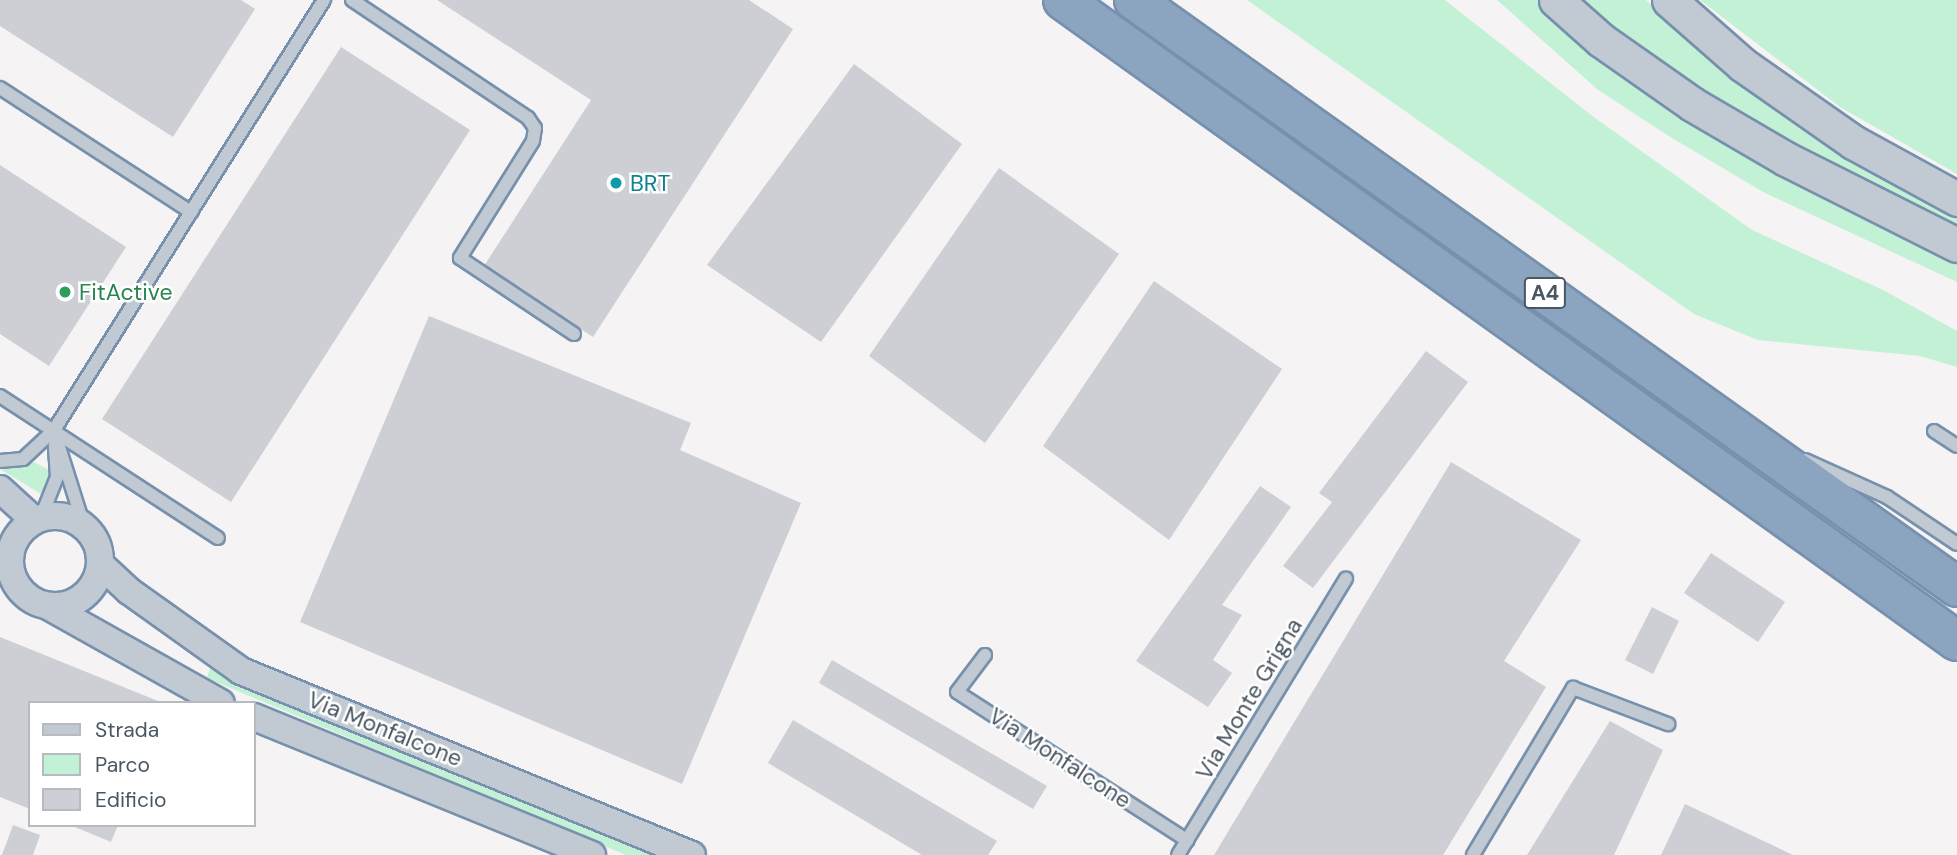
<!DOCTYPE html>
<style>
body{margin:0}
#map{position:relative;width:1957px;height:855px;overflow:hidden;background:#f5f3f3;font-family:"DM Sans",sans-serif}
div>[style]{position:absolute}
.green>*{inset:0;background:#c3f1d5}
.building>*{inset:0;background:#cdcfd5}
.roads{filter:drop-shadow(2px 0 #7690ad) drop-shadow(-2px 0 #7690ad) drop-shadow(0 2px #7690ad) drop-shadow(0 -2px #7690ad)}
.service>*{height:12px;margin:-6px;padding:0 6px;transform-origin:6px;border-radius:6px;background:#c1cad2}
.minor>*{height:26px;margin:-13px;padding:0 13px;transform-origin:13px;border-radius:13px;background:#c1cad2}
.minor>.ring{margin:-13px;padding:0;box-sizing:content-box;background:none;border:26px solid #c1cad2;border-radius:50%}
.tertiary>*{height:33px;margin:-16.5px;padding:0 16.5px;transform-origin:16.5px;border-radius:16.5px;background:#c1cad2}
.motorway>*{height:38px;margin:-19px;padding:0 19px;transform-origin:19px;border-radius:19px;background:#8ba5c1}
.dots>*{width:19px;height:19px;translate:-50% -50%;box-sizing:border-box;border:4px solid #fff;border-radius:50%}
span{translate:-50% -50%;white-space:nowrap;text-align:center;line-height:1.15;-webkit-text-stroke:5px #fff;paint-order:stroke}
.shield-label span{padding:2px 5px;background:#fff;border:2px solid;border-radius:5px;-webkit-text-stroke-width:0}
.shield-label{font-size:21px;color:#4a5661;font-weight:700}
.culture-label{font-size:23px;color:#0d838f}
.left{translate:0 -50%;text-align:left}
.leisure-label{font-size:23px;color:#27864d}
.street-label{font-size:23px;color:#4a5661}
.legend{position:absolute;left:28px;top:701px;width:228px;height:126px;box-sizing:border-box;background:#fff;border:2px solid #b7bbc0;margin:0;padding:9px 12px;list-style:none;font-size:21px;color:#4a5661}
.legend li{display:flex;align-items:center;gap:14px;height:35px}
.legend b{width:35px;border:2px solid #b7bbc0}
</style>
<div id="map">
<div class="green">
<i style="clip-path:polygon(1247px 0,1445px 0,1595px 118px,1752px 230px,1883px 290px,1957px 331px,1957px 367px,1920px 356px,1758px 340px,1694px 314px)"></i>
<i style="clip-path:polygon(1497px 0,1539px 0,1593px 48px,1728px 147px,1957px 260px,1957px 282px,1765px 193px,1667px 135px,1597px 89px)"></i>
<i style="clip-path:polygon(1578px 0,1646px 0,1761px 101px,1877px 174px,1957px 216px,1957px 229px,1783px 145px,1654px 62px)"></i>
<i style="clip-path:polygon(1700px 0,1957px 0,1957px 174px,1840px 107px)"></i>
<i style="clip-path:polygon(34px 462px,51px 471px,41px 494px,0 469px)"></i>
<i style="clip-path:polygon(210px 668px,654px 855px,626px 855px,207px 678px)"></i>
</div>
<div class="building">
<i style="clip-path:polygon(0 0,241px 0,255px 9px,173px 137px,0 26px)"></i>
<i style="clip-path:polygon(437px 0,749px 0,793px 29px,593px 337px,484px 266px,591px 100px)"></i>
<i style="clip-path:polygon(341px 47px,470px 130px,231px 502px,102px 419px)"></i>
<i style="clip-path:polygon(854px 64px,962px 144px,821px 342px,707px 265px)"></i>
<i style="clip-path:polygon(0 165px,126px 247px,49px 366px,0 334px)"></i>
<i style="clip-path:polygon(999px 168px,1119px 254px,985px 443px,869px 356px)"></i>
<i style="clip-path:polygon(1154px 281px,1282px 369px,1169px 540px,1043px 446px)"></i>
<i style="clip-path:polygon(429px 316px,691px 423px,680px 450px,801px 503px,682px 784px,300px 622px)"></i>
<i style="clip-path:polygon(1426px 351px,1468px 382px,1313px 588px,1283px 566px,1332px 502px,1319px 493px)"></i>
<i style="clip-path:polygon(1451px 462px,1581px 540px,1504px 661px,1546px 687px,1443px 855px,1214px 855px)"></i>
<i style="clip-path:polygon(1260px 486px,1291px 507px,1222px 605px,1242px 615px,1213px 660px,1232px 673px,1208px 707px,1136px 661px)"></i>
<i style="clip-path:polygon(1711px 553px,1785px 602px,1758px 642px,1684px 593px)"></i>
<i style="clip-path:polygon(1652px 607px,1679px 621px,1653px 674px,1625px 660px)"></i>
<i style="clip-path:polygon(0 637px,163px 703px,30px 703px,30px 809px,0 797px)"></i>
<i style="clip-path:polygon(832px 660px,1047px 786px,1033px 809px,819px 683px)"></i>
<i style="clip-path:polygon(793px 720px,997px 841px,988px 855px,922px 855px,768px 763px)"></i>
<i style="clip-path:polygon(1610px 721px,1663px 750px,1614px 855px,1527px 855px)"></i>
<i style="clip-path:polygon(1685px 804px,1793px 855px,1661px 855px)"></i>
<i style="clip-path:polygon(13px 825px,40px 835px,33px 855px,2px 855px)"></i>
<i style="clip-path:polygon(70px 825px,118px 825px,111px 842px)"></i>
</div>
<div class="roads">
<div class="service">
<i style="left:352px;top:0;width:212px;rotate:33.8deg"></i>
<i style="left:528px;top:118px;width:12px;rotate:55deg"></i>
<i style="left:535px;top:128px;width:13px;rotate:99deg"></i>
<i style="left:533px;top:141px;width:138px;rotate:122deg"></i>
<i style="left:460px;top:258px;width:137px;rotate:33.7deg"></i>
<i style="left:0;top:88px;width:228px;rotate:33deg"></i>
<i style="left:0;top:396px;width:260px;rotate:33.1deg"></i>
<i style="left:54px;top:431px;width:100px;rotate:72.5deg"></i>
<i style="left:1934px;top:431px;width:27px;rotate:33deg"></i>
<i style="left:1805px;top:460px;width:90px;rotate:24.3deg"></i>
<i style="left:1887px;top:497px;width:84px;rotate:33.9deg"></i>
<i style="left:0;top:461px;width:23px;rotate:-5deg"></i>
<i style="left:23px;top:459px;width:42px;rotate:-43.1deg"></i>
<i style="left:54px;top:430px;width:508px;rotate:-57.88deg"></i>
<i style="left:41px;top:517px;width:43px;rotate:-68.2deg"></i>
<i style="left:57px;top:477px;width:32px;rotate:-94deg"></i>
<i style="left:985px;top:655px;width:46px;rotate:127.1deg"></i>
<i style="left:957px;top:692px;width:274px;rotate:32.8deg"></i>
<i style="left:1187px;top:840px;width:17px;rotate:121deg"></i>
<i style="left:1187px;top:840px;width:306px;rotate:-58.7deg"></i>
<i style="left:1473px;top:855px;width:195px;rotate:-59.1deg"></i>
<i style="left:1573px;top:688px;width:102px;rotate:20.8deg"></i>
</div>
<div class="minor">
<i style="left:0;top:489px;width:46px;rotate:42.4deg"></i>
<i class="ring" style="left:10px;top:516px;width:64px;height:64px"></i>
<i style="left:100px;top:564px;width:40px;rotate:43deg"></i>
<i style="left:129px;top:591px;width:138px;rotate:35.5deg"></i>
<i style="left:241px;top:671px;width:487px;rotate:22.2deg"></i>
<i style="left:48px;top:606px;width:198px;rotate:29.3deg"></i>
<i style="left:254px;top:717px;width:365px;rotate:22.2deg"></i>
</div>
<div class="tertiary">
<i style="left:1556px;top:0;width:60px;rotate:41.6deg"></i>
<i style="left:1601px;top:40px;width:111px;rotate:35.1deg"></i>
<i style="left:1692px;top:104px;width:109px;rotate:30.3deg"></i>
<i style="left:1786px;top:159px;width:191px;rotate:26.7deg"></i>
<i style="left:1669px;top:0;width:98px;rotate:41.3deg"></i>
<i style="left:1743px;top:65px;width:134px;rotate:35deg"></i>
<i style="left:1853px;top:142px;width:119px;rotate:28.7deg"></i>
</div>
<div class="motorway">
<i style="left:1063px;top:0;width:1100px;rotate:35.64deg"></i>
<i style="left:1134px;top:0;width:1011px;rotate:35.5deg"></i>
</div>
</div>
<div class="dots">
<i style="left:616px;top:183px;background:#0f9aa8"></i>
<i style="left:65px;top:292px;background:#2e9e5b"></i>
</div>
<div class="shield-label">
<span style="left:1545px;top:293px">A4</span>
</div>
<div class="culture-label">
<span class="left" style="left:630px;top:183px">BRT</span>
</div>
<div class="leisure-label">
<span class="left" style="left:79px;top:292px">FitActive</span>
</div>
<div class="street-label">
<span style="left:1249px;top:699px;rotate:-59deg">Via Monte Grigna</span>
<span style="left:385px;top:729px;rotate:22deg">Via Monfalcone</span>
<span style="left:1060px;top:758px;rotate:33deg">Via Monfalcone</span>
</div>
<ul class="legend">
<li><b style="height:9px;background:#c1cad2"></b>Strada</li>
<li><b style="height:19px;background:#c3f1d5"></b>Parco</li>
<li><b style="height:19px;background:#cdcfd5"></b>Edificio</li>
</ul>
</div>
